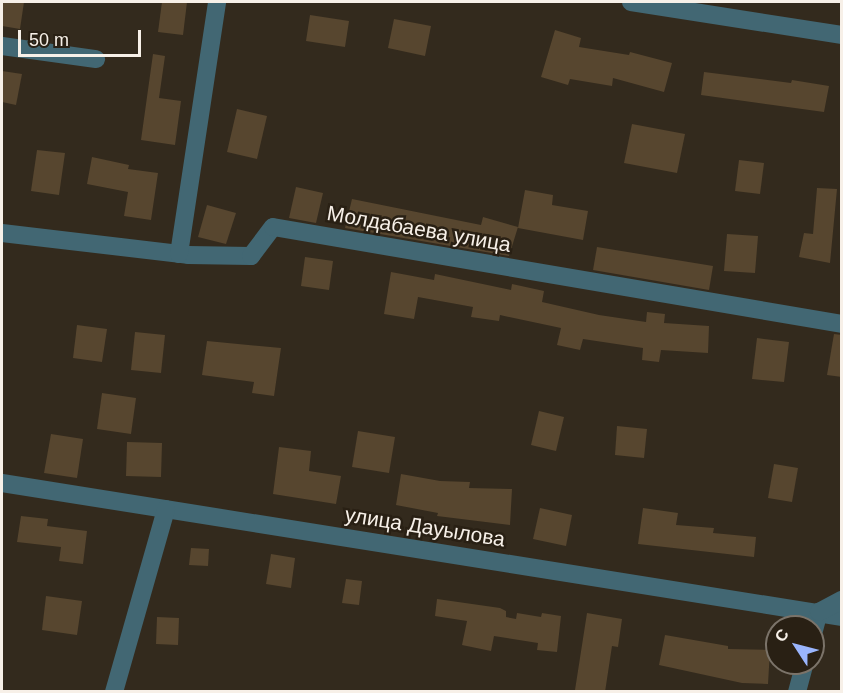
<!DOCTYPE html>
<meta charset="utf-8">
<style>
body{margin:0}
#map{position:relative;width:843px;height:693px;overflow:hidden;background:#332a1d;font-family:Helvetica,sans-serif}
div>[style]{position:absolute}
.building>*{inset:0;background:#57462f}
.minor>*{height:18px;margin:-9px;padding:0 9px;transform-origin:9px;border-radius:9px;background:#426773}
span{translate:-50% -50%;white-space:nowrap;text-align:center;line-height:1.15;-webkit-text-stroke:5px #292014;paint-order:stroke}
.street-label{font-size:21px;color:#f7f0e8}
.frame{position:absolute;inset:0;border:3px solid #f7f0e8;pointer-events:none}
.north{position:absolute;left:765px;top:615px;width:60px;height:60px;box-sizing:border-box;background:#292014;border:2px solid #7b7369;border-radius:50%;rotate:306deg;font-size:16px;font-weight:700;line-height:24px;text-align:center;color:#f7f0e8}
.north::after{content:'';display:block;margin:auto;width:21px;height:27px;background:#9ab5fd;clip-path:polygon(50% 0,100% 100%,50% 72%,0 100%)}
.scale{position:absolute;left:18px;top:30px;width:123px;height:27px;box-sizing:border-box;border:3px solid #f7f0e8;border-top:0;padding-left:8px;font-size:18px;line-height:21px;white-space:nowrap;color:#f7f0e8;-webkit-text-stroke:4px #292014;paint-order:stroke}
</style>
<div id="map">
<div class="building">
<i style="clip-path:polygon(2px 2px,24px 2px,20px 29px,2px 26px)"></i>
<i style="clip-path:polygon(162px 2px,187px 2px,183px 35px,158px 32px)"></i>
<i style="clip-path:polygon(310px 15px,349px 21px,345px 47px,306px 41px)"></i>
<i style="clip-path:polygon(394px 19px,431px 26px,425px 56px,388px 48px)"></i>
<i style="clip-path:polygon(555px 30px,581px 38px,579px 47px,629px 55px,630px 52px,672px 63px,664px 92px,613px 78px,612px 86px,570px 79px,568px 85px,541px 77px)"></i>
<i style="clip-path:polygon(153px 54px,165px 56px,159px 98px,181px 101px,175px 145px,141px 140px)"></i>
<i style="clip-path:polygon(2px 71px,22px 74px,16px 105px,2px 102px)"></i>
<i style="clip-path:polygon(704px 72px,791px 83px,792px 80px,829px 86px,824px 112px,701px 95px)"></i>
<i style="clip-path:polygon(237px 109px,267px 116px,257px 159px,227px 152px)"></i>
<i style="clip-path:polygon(632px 124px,685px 134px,677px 173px,624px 163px)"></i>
<i style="clip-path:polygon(37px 150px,65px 153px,59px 195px,31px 191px)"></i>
<i style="clip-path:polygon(92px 157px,129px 165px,128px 169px,158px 173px,151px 220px,124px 216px,128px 192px,87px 184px)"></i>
<i style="clip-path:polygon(739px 160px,764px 163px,760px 194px,735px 191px)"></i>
<i style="clip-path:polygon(296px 187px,323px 193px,316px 223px,289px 218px)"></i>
<i style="clip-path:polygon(817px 188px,837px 189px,830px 263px,799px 257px,804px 233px,813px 234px)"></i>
<i style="clip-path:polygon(525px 190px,553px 195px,552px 205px,588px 211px,583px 240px,518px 228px)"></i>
<i style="clip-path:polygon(352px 199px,481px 225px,483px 217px,518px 227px,509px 256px,345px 228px)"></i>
<i style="clip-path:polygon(207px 205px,236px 213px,226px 244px,198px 237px)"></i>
<i style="clip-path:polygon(727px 234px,758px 236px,755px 273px,724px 271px)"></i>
<i style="clip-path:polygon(597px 247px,713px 266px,709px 290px,593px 270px)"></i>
<i style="clip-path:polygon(305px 257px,333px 261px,329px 290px,301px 286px)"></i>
<i style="clip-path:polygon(391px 272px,434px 280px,435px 274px,511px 290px,512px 284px,544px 291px,542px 302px,599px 315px,646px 322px,647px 312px,665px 314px,664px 323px,709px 326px,708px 353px,661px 350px,659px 362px,642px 360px,643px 348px,583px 339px,580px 350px,557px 345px,561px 328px,500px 315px,499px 321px,471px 317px,473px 307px,418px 297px,414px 319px,384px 314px)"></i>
<i style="clip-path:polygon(77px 325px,107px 329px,102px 362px,73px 358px)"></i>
<i style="clip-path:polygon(135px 332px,165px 335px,161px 373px,131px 370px)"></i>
<i style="clip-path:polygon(834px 334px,842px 335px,842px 377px,827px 375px)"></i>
<i style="clip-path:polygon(757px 338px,789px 342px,784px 382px,752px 379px)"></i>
<i style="clip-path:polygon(207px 341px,281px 348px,274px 396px,252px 393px,254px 382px,202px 375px)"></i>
<i style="clip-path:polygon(102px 393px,136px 398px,131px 434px,97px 429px)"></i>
<i style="clip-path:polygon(539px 411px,564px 417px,556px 451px,531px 445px)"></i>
<i style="clip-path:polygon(617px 426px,647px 429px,644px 458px,615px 455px)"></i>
<i style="clip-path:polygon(358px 431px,395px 437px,389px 473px,352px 467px)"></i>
<i style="clip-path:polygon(51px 434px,83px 439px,77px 478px,44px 473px)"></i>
<i style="clip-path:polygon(127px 442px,162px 443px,161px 477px,126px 476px)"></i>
<i style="clip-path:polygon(279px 447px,311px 451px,309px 471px,341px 476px,336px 504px,273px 494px)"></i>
<i style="clip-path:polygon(774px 464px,798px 468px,792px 502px,768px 498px)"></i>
<i style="clip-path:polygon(401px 474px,440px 481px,470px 482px,469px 488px,512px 489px,510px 525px,437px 516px,438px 513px,396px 505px)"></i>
<i style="clip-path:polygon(540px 508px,572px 515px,566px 546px,533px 539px)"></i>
<i style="clip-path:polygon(643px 508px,678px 513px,676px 525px,714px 528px,713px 533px,756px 537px,754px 557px,638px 544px)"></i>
<i style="clip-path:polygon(21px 516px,48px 519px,47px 526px,87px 531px,83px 564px,59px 561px,61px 547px,17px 542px)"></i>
<i style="clip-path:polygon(191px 548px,209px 549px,208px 566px,189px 565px)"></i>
<i style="clip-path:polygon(271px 554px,295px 558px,291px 588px,266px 584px)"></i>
<i style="clip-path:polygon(346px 579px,362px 581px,359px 605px,342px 603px)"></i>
<i style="clip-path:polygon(46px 596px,82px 601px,77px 635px,42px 630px)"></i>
<i style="clip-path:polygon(437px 599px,500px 608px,506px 611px,506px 617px,516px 619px,517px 613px,541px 617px,542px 613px,561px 616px,557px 652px,537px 650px,538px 643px,494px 636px,491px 651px,462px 645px,467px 621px,435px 616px)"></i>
<i style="clip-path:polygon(587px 613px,622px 619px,618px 647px,612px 646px,605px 692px,575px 690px)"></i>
<i style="clip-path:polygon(157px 617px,179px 618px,178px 645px,156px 644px)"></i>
<i style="clip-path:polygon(665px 635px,728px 646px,728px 649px,770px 650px,768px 684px,742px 683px,659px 665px)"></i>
</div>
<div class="minor">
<i style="left:631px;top:2px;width:214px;rotate:8.9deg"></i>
<i style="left:2px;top:46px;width:95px;rotate:7.9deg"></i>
<i style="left:2px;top:233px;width:187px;rotate:6.7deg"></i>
<i style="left:188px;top:255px;width:63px;rotate:0.9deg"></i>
<i style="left:251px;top:256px;width:36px;rotate:-53deg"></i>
<i style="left:273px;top:227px;width:577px;rotate:9.67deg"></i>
<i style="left:179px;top:254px;width:255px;rotate:-81.4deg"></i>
<i style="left:2px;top:483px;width:851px;rotate:9.06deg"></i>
<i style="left:813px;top:634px;width:23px;rotate:-75deg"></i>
<i style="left:819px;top:612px;width:26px;rotate:-28deg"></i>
<i style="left:114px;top:692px;width:190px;rotate:-74.1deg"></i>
<i style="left:797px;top:692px;width:30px;rotate:-75deg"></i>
</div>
<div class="street-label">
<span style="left:419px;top:229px;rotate:10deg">Молдабаева улица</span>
<span style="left:425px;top:527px;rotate:9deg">улица Дауылова</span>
</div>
<div class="frame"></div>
<div class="north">С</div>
<div class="scale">50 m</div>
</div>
